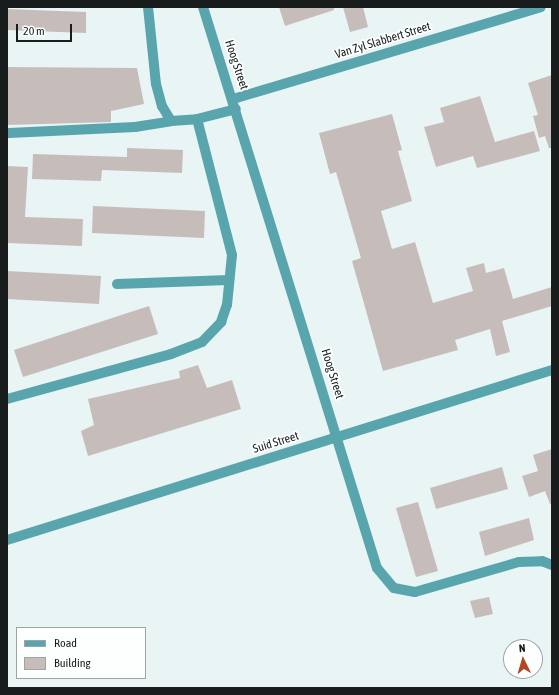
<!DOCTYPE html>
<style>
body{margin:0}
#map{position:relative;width:559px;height:695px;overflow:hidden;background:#e9f4f5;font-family:"Asap Condensed",sans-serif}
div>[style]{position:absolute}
.building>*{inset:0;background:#c6bdba}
.minor>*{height:10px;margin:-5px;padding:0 5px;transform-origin:5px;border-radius:5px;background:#59a5ad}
span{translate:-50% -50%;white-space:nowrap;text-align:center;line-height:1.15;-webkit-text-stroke:3.5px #fdffff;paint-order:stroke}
.street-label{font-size:12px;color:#181c1c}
.frame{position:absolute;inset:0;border:8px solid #181c1c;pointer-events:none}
.legend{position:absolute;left:16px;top:627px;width:130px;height:52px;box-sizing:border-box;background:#fdffff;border:1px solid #a1a4a4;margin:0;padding:5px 7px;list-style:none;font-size:12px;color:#181c1c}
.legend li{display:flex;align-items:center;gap:8px;height:20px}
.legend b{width:20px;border:1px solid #a1a4a4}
.north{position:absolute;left:503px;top:639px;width:40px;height:40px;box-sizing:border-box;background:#fdffff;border:1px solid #a1a4a4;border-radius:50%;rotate:355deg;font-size:11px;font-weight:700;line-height:16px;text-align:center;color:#181c1c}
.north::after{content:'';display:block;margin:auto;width:14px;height:18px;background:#b04826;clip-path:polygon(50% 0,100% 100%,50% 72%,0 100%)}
.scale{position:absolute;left:16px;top:24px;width:56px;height:18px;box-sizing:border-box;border:2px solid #181c1c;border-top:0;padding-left:5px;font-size:12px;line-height:14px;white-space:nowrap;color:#181c1c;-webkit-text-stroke:3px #fdffff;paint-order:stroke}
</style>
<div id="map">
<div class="building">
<i style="clip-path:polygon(279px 7px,334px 7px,334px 10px,285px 26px)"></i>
<i style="clip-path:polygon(343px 7px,363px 7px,368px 27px,350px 32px)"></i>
<i style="clip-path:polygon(7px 9px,86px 12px,86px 33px,7px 30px)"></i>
<i style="clip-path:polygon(7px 67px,137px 68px,144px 104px,111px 111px,111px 122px,7px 125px)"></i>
<i style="clip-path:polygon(552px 75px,552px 148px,549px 148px,545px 136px,539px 138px,533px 116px,538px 115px,528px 83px)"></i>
<i style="clip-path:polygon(480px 96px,495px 142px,534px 131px,540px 151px,477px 168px,473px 156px,436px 167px,424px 127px,444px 122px,440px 108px)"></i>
<i style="clip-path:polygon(392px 114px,402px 150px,398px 151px,412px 201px,381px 211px,392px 249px,415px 242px,433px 303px,473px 291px,466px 268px,484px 263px,486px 273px,504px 268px,513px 299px,552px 287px,552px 306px,502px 321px,510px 352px,496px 356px,490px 329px,455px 340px,458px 350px,383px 371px,352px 261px,361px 258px,336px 172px,330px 174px,319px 133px)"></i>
<i style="clip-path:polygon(127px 148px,183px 150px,182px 173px,102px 170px,101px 181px,32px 179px,33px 154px,127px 157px)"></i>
<i style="clip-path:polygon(7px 166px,28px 167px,25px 217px,83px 219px,82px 246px,7px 243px)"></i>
<i style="clip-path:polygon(93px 206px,205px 211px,204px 238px,92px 233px)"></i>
<i style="clip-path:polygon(7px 271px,101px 276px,99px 304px,7px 299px)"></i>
<i style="clip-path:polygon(149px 306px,158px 334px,23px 377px,14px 350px)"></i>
<i style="clip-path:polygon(198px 365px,207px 388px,232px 380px,241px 409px,88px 456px,81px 431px,94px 425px,88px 399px,180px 378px,179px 371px)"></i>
<i style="clip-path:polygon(552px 449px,552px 504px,550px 504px,545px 491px,529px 497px,522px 476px,538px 471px,533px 455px)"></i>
<i style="clip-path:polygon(502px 467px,508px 489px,436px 509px,430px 488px)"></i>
<i style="clip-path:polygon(418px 502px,438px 571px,416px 577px,396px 508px)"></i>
<i style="clip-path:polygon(529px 518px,534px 540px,485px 556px,479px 532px)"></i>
<i style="clip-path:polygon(489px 597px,493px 614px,475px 618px,470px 601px)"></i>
</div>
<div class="minor">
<i style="left:148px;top:7px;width:77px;rotate:84.1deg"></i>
<i style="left:156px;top:84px;width:23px;rotate:75deg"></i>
<i style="left:162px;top:106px;width:17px;rotate:59deg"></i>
<i style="left:171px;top:121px;width:26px;rotate:-4deg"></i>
<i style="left:197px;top:119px;width:40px;rotate:-14.4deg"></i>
<i style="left:203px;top:7px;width:587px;rotate:72.77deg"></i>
<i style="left:377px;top:568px;width:26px;rotate:50deg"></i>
<i style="left:394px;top:588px;width:21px;rotate:11deg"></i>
<i style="left:415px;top:592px;width:108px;rotate:-16.1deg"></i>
<i style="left:519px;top:562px;width:23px;rotate:-2deg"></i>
<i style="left:542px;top:561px;width:11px;rotate:22deg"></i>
<i style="left:233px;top:99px;width:321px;rotate:-16.6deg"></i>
<i style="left:9px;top:133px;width:126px;rotate:-2.7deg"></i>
<i style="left:135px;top:127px;width:36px;rotate:-9deg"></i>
<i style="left:117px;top:284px;width:112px;rotate:-2deg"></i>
<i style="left:7px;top:399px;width:170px;rotate:-15.3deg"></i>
<i style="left:171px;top:354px;width:33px;rotate:-21deg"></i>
<i style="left:202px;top:342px;width:28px;rotate:-46deg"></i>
<i style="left:221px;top:322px;width:18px;rotate:-71deg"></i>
<i style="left:227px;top:305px;width:50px;rotate:-84.3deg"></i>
<i style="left:232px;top:255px;width:140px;rotate:-104.4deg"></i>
<i style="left:7px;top:540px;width:571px;rotate:-17.32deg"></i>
</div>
<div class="street-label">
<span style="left:383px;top:41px;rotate:-17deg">Van Zyl Slabbert Street</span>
<span style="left:236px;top:65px;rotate:72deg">Hoog Street</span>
<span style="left:332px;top:374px;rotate:73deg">Hoog Street</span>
<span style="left:276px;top:443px;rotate:-17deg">Suid Street</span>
</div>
<div class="frame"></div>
<ul class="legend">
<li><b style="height:5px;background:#59a5ad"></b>Road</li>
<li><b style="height:11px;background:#c6bdba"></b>Building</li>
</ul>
<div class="north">N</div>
<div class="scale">20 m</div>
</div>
